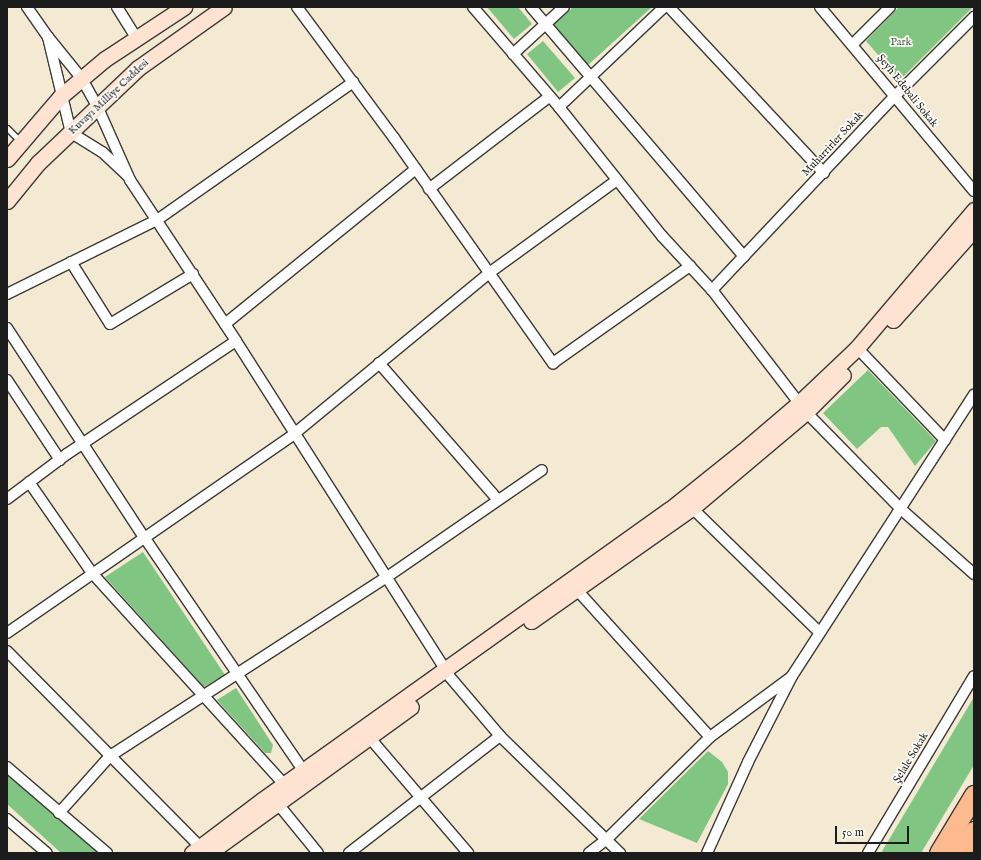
<!DOCTYPE html>
<meta charset="utf-8">
<style>
body{margin:0}
#map{position:relative;width:981px;height:860px;overflow:hidden;background:#f4e9d2;font-family:"IM FELL English",serif}
div>[style]{position:absolute}
.green>*{inset:0;background:#80c682}
.roads{filter:drop-shadow(1px 0 #3c3b37) drop-shadow(-1px 0 #3c3b37) drop-shadow(0 1px #3c3b37) drop-shadow(0 -1px #3c3b37)}
.lane>*{height:5px;margin:-2.5px;padding:0 2.5px;transform-origin:2.5px;border-radius:2.5px;background:#fff}
.street>*{height:10px;margin:-5px;padding:0 5px;transform-origin:5px;border-radius:5px;background:#fff}
.secondary>*{height:15px;margin:-7.5px;padding:0 7.5px;transform-origin:7.5px;border-radius:7.5px;background:#fee3d2}
.highway>*{height:19px;margin:-9.5px;padding:0 9.5px;transform-origin:9.5px;border-radius:9.5px;background:#fcba8e}
span{translate:-50% -50%;white-space:nowrap;text-align:center;line-height:1.15;-webkit-text-stroke:3.5px #fdfcf7;paint-order:stroke}
.park-label{font-size:11px;color:#446045}
.street-label{font-size:11px;color:#1c1c1c}
.frame{position:absolute;inset:0;border:8px solid #1c1c1c;pointer-events:none}
.scale{position:absolute;left:835px;top:826px;width:74px;height:18px;box-sizing:border-box;border:2px solid #1c1c1c;border-top:0;padding-left:5px;font-size:12px;line-height:14px;white-space:nowrap;color:#1c1c1c;-webkit-text-stroke:3px #fdfcf7;paint-order:stroke}
</style>
<div id="map">
<div class="green">
<i style="clip-path:polygon(487px 7px,518px 7px,532px 24px,514px 39px)"></i>
<i style="clip-path:polygon(573px 7px,652px 7px,588px 65px,553px 25px)"></i>
<i style="clip-path:polygon(899px 7px,973px 7px,900px 80px,866px 41px)"></i>
<i style="clip-path:polygon(543px 41px,575px 78px,558px 92px,527px 54px)"></i>
<i style="clip-path:polygon(868px 370px,936px 441px,915px 466px,888px 427px,881px 427px,857px 449px,823px 413px)"></i>
<i style="clip-path:polygon(143px 552px,225px 675px,204px 687px,105px 577px)"></i>
<i style="clip-path:polygon(236px 688px,273px 745px,271px 753px,265px 753px,217px 700px)"></i>
<i style="clip-path:polygon(974px 697px,974px 765px,921px 853px,881px 853px)"></i>
<i style="clip-path:polygon(708px 751px,722px 762px,728px 772px,728px 784px,697px 843px,639px 819px)"></i>
<i style="clip-path:polygon(7px 772px,101px 853px,61px 853px,7px 804px)"></i>
</div>
<div class="roads">
<div class="lane">
<i style="left:7px;top:128px;width:18px;rotate:45deg"></i>
</div>
<div class="street">
<i style="left:27px;top:7px;width:37px;rotate:55deg"></i>
<i style="left:117px;top:7px;width:38px;rotate:58deg"></i>
<i style="left:297px;top:7px;width:163px;rotate:53.5deg"></i>
<i style="left:394px;top:138px;width:276px;rotate:54.8deg"></i>
<i style="left:553px;top:363px;width:168px;rotate:-35.3deg"></i>
<i style="left:473px;top:7px;width:132px;rotate:49.3deg"></i>
<i style="left:559px;top:107px;width:165px;rotate:51.4deg"></i>
<i style="left:662px;top:236px;width:74px;rotate:47.2deg"></i>
<i style="left:712px;top:290px;width:154px;rotate:52.4deg"></i>
<i style="left:806px;top:412px;width:136px;rotate:45.6deg"></i>
<i style="left:901px;top:509px;width:98px;rotate:41.7deg"></i>
<i style="left:531px;top:7px;width:328px;rotate:49.5deg"></i>
<i style="left:669px;top:7px;width:227px;rotate:47deg"></i>
<i style="left:820px;top:7px;width:240px;rotate:50.1deg"></i>
<i style="left:853px;top:44px;width:52px;rotate:-45deg"></i>
<i style="left:513px;top:54px;width:69px;rotate:-42.7deg"></i>
<i style="left:559px;top:107px;width:145px;rotate:-43.6deg"></i>
<i style="left:128px;top:176px;width:35px;rotate:-137deg"></i>
<i style="left:102px;top:152px;width:36px;rotate:-148deg"></i>
<i style="left:71px;top:133px;width:99px;rotate:-103.5deg"></i>
<i style="left:48px;top:37px;width:54px;rotate:51deg"></i>
<i style="left:82px;top:79px;width:33px;rotate:61deg"></i>
<i style="left:98px;top:108px;width:79px;rotate:66deg"></i>
<i style="left:130px;top:180px;width:193px;rotate:56.6deg"></i>
<i style="left:236px;top:341px;width:398px;rotate:57.5deg"></i>
<i style="left:450px;top:677px;width:77px;rotate:49.7deg"></i>
<i style="left:500px;top:736px;width:168px;rotate:44.3deg"></i>
<i style="left:429px;top:189px;width:151px;rotate:-37.5deg"></i>
<i style="left:71px;top:262px;width:73px;rotate:57.8deg"></i>
<i style="left:110px;top:324px;width:97px;rotate:-31.1deg"></i>
<i style="left:712px;top:290px;width:267px;rotate:-46.7deg"></i>
<i style="left:895px;top:96px;width:112px;rotate:-45deg"></i>
<i style="left:7px;top:294px;width:167px;rotate:-26.3deg"></i>
<i style="left:157px;top:220px;width:240px;rotate:-35.1deg"></i>
<i style="left:225px;top:324px;width:246px;rotate:-39.1deg"></i>
<i style="left:7px;top:328px;width:250px;rotate:56.8deg"></i>
<i style="left:144px;top:537px;width:282px;rotate:55.7deg"></i>
<i style="left:863px;top:354px;width:119px;rotate:46.4deg"></i>
<i style="left:379px;top:363px;width:181px;rotate:49deg"></i>
<i style="left:7px;top:380px;width:96px;rotate:56.5deg"></i>
<i style="left:29px;top:482px;width:111px;rotate:55.3deg"></i>
<i style="left:92px;top:573px;width:285px;rotate:47.7deg"></i>
<i style="left:7px;top:499px;width:75px;rotate:-36.9deg"></i>
<i style="left:67px;top:454px;width:203px;rotate:-33.8deg"></i>
<i style="left:692px;top:508px;width:177px;rotate:44.3deg"></i>
<i style="left:577px;top:590px;width:198px;rotate:47.9deg"></i>
<i style="left:7px;top:633px;width:349px;rotate:-34.7deg"></i>
<i style="left:294px;top:434px;width:253px;rotate:-39.5deg"></i>
<i style="left:489px;top:273px;width:158px;rotate:-36deg"></i>
<i style="left:7px;top:651px;width:275px;rotate:45.4deg"></i>
<i style="left:369px;top:737px;width:153px;rotate:49.5deg"></i>
<i style="left:7px;top:767px;width:132px;rotate:40.7deg"></i>
<i style="left:278px;top:804px;width:63px;rotate:50.8deg"></i>
<i style="left:59px;top:813px;width:76px;rotate:-48.2deg"></i>
<i style="left:110px;top:756px;width:330px;rotate:-32.9deg"></i>
<i style="left:387px;top:577px;width:188px;rotate:-34.6deg"></i>
<i style="left:7px;top:819px;width:52px;rotate:40.4deg"></i>
<i style="left:349px;top:853px;width:191px;rotate:-37.8deg"></i>
<i style="left:589px;top:853px;width:23px;rotate:-38deg"></i>
<i style="left:607px;top:839px;width:145px;rotate:-44.7deg"></i>
<i style="left:710px;top:737px;width:101px;rotate:-36.5deg"></i>
<i style="left:707px;top:853px;width:100px;rotate:-65.7deg"></i>
<i style="left:748px;top:762px;width:97px;rotate:-62.9deg"></i>
<i style="left:792px;top:676px;width:335px;rotate:-57.1deg"></i>
<i style="left:868px;top:853px;width:206px;rotate:-59.1deg"></i>
</div>
<div class="secondary">
<i style="left:7px;top:159px;width:83px;rotate:-49.4deg"></i>
<i style="left:61px;top:96px;width:57px;rotate:-40.1deg"></i>
<i style="left:105px;top:59px;width:95px;rotate:-33.4deg"></i>
<i style="left:7px;top:201px;width:49px;rotate:-50.8deg"></i>
<i style="left:38px;top:163px;width:138px;rotate:-43.5deg"></i>
<i style="left:138px;top:68px;width:105px;rotate:-35.3deg"></i>
<i style="left:893px;top:320px;width:122px;rotate:-48.3deg"></i>
<i style="left:531px;top:621px;width:197px;rotate:-35.1deg"></i>
<i style="left:692px;top:508px;width:149px;rotate:-40.1deg"></i>
<i style="left:806px;top:412px;width:52px;rotate:-45deg"></i>
<i style="left:192px;top:853px;width:88px;rotate:-37.1deg"></i>
<i style="left:262px;top:800px;width:500px;rotate:-35.5deg"></i>
<i style="left:669px;top:510px;width:95px;rotate:-38.6deg"></i>
<i style="left:743px;top:451px;width:74px;rotate:-40.6deg"></i>
<i style="left:799px;top:403px;width:80px;rotate:-43.5deg"></i>
<i style="left:857px;top:348px;width:181px;rotate:-49.7deg"></i>
<i style="left:209px;top:853px;width:249px;rotate:-35.9deg"></i>
</div>
<div class="highway">
<i style="left:939px;top:853px;width:68px;rotate:-58.9deg"></i>
<i style="left:960px;top:853px;width:26px;rotate:-58deg"></i>
</div>
</div>
<div class="park-label">
<span style="left:901px;top:42px">Park</span>
</div>
<div class="street-label">
<span style="left:907px;top:91px;rotate:51deg">Şeyh Edebali Sokak</span>
<span style="left:109px;top:97px;rotate:-43deg">Kuvayı Milliye Caddesi</span>
<span style="left:833px;top:144px;rotate:-47deg">Muharrirler Sokak</span>
<span style="left:911px;top:758px;rotate:-59deg">Şelale Sokak</span>
</div>
<div class="frame"></div>
<div class="scale">50 m</div>
</div>
